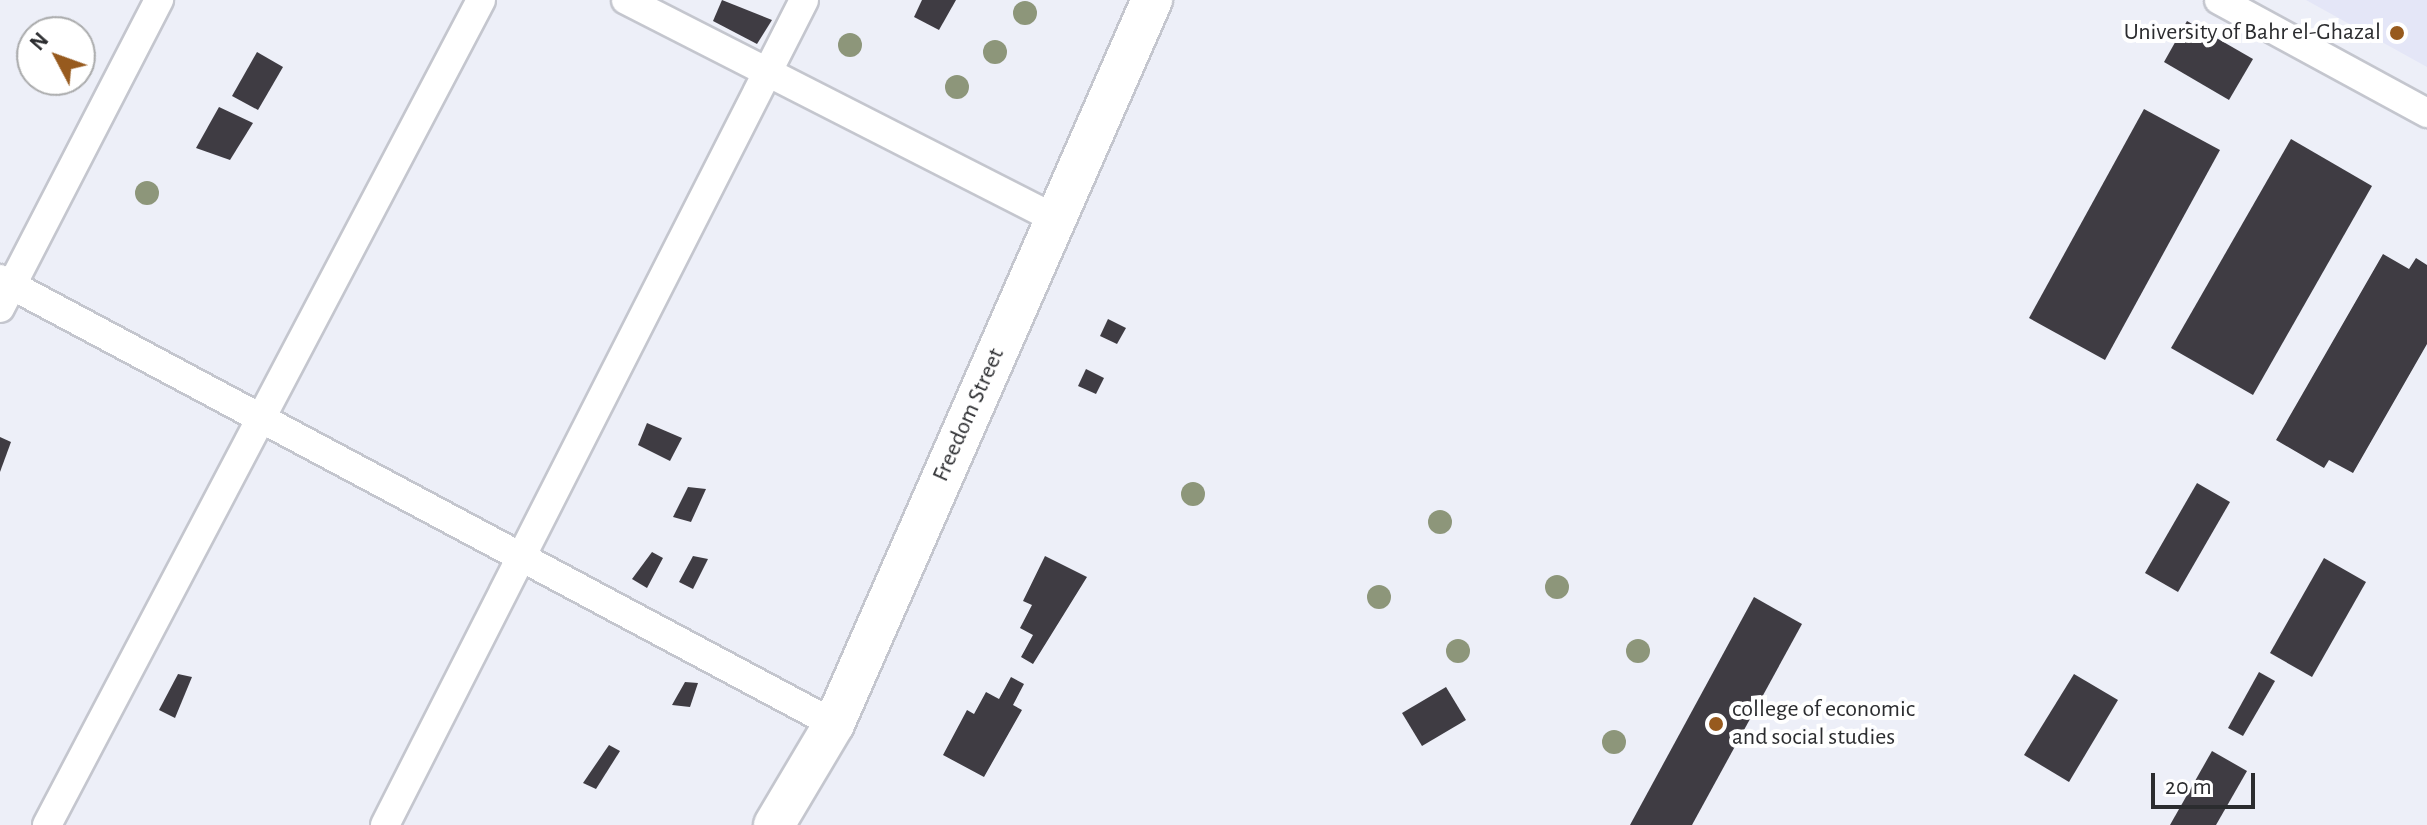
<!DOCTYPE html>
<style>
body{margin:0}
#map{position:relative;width:2427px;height:825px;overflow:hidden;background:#edeff8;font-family:"Alegreya Sans",sans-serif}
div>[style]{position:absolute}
.built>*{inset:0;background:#e4e6f7}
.building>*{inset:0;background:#3f3c43}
.roads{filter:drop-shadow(2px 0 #c4c6ce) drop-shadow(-2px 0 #c4c6ce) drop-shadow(0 2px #c4c6ce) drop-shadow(0 -2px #c4c6ce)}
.street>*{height:28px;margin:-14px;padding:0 14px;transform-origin:14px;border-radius:14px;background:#fff}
.secondary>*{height:40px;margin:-20px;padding:0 20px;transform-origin:20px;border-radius:20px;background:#fff}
.trees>*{width:24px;height:24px;margin:-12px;border-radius:50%;background:#8d967a}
.dots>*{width:22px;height:22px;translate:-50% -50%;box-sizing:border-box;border:4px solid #fff;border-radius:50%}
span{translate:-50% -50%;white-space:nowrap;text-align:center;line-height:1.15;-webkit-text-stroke:8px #fff;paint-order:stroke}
.poi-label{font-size:24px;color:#2b2c2f}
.right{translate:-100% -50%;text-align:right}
.left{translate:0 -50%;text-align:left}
.street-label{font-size:24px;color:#2b2c2f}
.north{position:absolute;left:16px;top:16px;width:80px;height:80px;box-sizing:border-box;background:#fff;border:2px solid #aaabac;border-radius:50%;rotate:311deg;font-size:22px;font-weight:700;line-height:32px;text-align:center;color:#2b2c2f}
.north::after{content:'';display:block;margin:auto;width:28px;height:36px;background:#975a1e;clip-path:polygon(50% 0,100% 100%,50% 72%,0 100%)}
.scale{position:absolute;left:2151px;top:773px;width:104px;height:36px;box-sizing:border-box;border:4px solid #2b2c2f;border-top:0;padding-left:10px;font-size:24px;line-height:28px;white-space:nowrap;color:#2b2c2f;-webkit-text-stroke:6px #fff;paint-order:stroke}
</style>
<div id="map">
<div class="built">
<i style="clip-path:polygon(2306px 0,2427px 0,2427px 67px)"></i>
</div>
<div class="building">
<i style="clip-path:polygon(722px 0,772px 20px,757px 44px,713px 21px)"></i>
<i style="clip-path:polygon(922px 0,956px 0,939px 30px,914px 17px)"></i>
<i style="clip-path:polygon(2187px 21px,2253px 59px,2229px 100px,2164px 62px)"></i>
<i style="clip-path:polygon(257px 52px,283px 67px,258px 110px,232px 96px)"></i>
<i style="clip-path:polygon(219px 107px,253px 123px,230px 160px,196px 148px)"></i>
<i style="clip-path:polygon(2144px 109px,2220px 150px,2105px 360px,2029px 318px)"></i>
<i style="clip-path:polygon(2291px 139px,2372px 186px,2253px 395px,2171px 348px)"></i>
<i style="clip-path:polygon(2383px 254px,2409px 269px,2416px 258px,2427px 265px,2427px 344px,2353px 473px,2329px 460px,2324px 468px,2276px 440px)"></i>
<i style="clip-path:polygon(1108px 319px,1126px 328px,1117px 344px,1100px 336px)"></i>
<i style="clip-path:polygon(1086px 369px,1104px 378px,1096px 394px,1078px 386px)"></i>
<i style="clip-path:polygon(647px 423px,682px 438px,670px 461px,638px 445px)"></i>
<i style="clip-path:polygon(0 437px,11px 442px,0 472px)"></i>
<i style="clip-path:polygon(2197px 483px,2230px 502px,2178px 592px,2145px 573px)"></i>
<i style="clip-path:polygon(688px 487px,706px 489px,691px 522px,673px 517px)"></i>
<i style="clip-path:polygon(652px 552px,663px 558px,647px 588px,632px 579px)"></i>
<i style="clip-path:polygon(693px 556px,708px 559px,693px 589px,679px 582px)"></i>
<i style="clip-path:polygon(1045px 556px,1087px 577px,1033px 664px,1021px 657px,1033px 635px,1020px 628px,1032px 605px,1023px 601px)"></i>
<i style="clip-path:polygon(2324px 558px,2366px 582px,2312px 677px,2270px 653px)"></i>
<i style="clip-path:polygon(1754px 597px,1802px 624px,1692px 825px,1630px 825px)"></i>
<i style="clip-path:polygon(2259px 672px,2275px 681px,2243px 736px,2228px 728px)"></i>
<i style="clip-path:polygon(178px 674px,192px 677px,175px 718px,159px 710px)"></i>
<i style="clip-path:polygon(2074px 674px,2118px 700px,2069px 782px,2024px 755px)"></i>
<i style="clip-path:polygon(1011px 677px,1024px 684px,1013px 705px,1022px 710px,984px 777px,943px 755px,967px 710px,974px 714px,986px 692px,999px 699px)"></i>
<i style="clip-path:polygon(685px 682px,698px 683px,690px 707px,672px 705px)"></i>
<i style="clip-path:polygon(1446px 687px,1466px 720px,1422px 746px,1402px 713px)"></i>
<i style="clip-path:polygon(609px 745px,620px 751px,596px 789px,583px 783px)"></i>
<i style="clip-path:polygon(2212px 751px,2247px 771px,2216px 825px,2170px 825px)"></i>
</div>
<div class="roads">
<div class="street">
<i style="left:626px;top:0;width:482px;rotate:27deg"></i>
<i style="left:2219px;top:0;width:237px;rotate:28.5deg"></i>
<i style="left:0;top:279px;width:945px;rotate:28.08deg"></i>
<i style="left:0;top:308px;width:347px;rotate:-62.7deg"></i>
<i style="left:47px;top:825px;width:932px;rotate:-62.25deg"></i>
<i style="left:385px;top:825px;width:925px;rotate:-63.07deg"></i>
</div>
<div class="secondary">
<i style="left:774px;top:825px;width:117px;rotate:-59.3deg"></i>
<i style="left:834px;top:724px;width:791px;rotate:-66.29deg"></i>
</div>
</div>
<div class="trees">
<i style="left:1025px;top:13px"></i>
<i style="left:850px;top:45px"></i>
<i style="left:995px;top:52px"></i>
<i style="left:957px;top:87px"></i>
<i style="left:147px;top:193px"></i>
<i style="left:1193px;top:494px"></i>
<i style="left:1440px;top:522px"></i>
<i style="left:1557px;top:587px"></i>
<i style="left:1379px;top:597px"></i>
<i style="left:1458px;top:651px"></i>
<i style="left:1638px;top:651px"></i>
<i style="left:1614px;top:742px"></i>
</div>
<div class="dots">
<i style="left:2397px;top:33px;background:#975a1e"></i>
<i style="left:1716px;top:724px;background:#975a1e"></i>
</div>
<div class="poi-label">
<span class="right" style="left:2381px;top:33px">University of Bahr el-Ghazal</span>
<span class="left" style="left:1732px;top:724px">college of economic<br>and social studies</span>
</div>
<div class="street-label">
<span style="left:969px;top:415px;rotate:-66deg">Freedom Street</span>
</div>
<div class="north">N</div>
<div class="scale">20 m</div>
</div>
